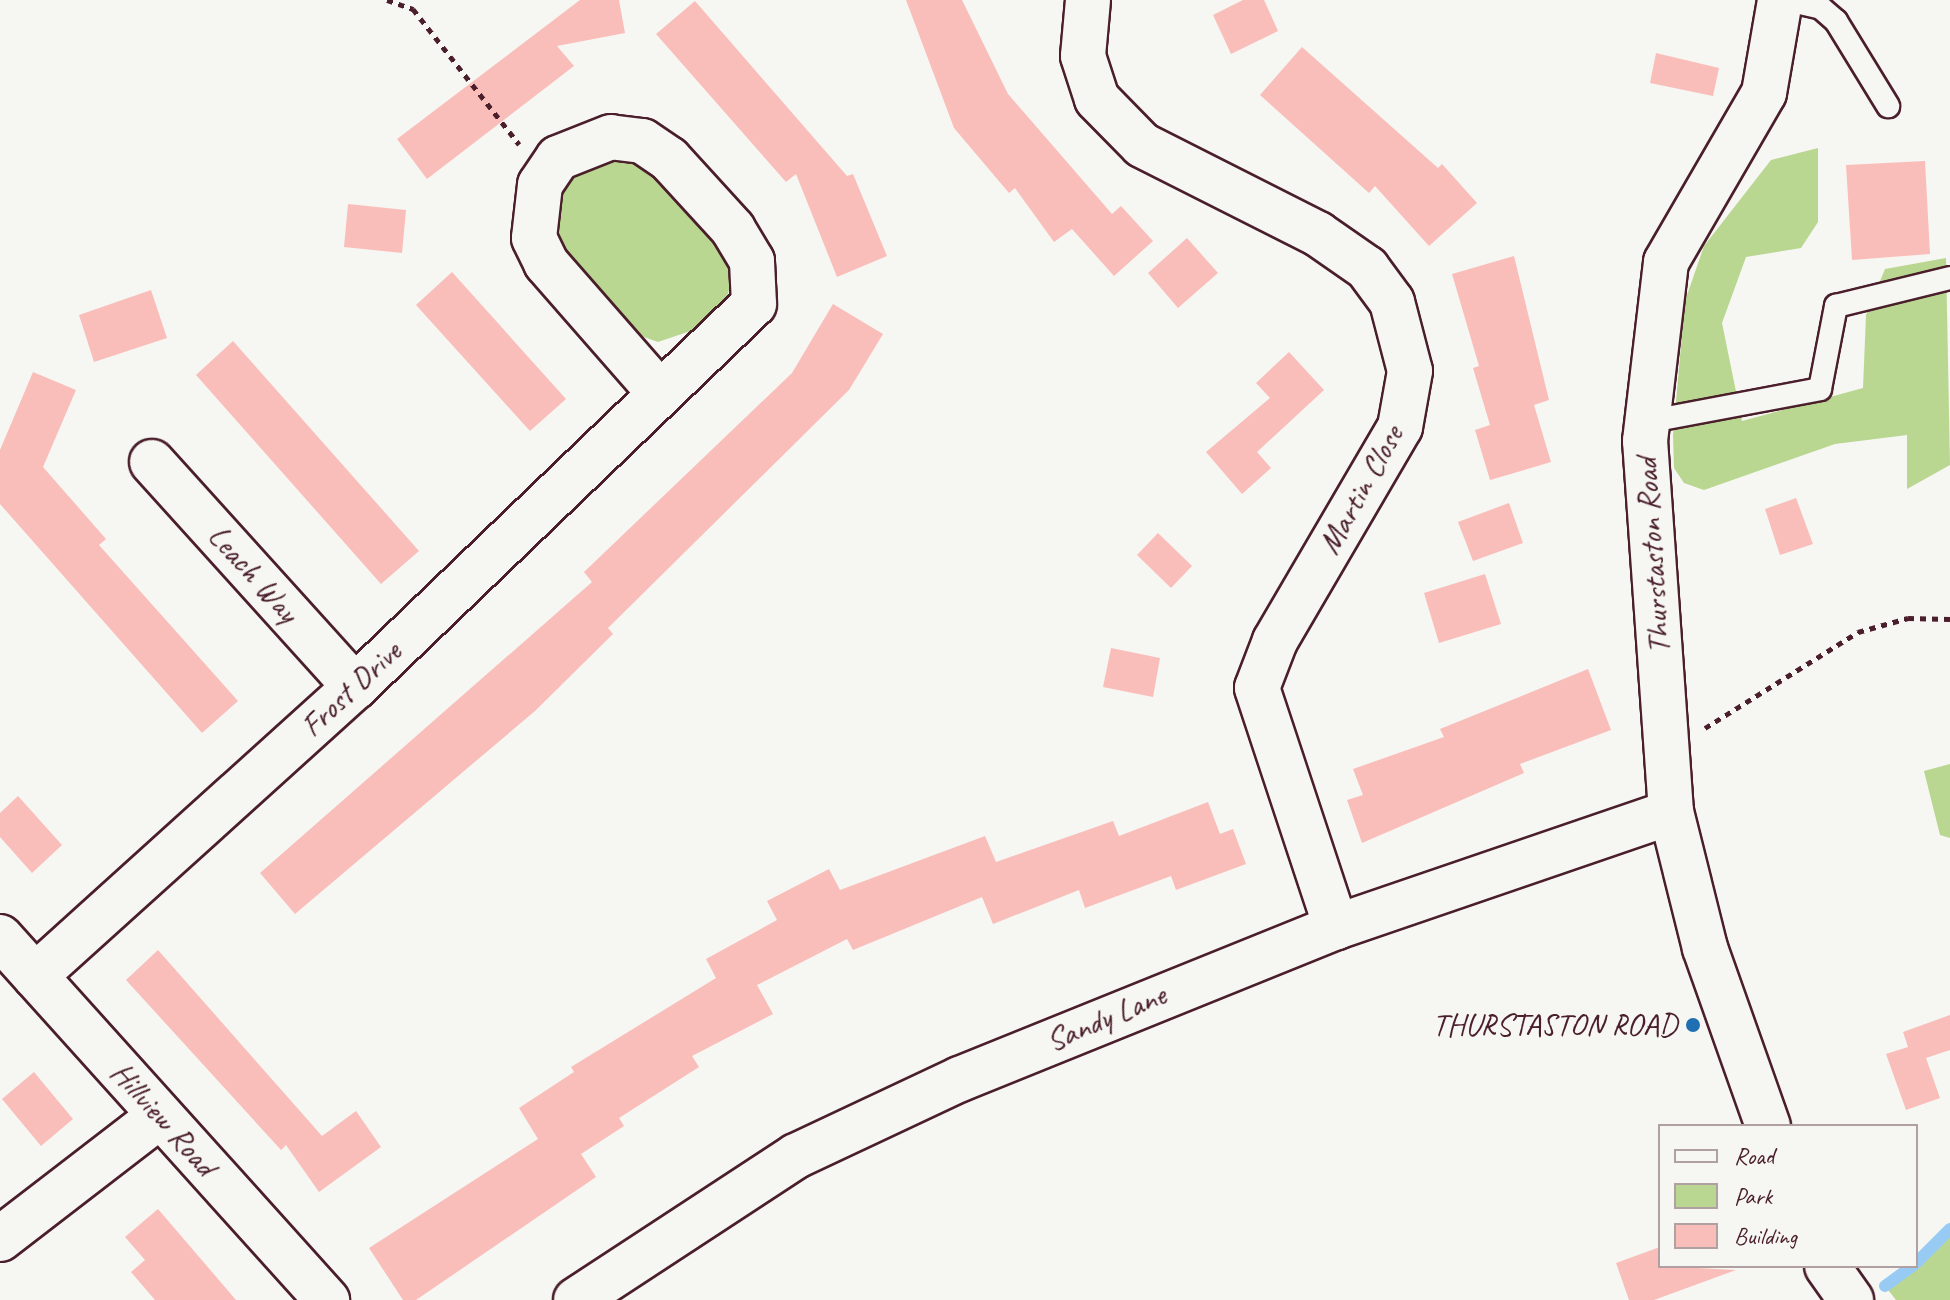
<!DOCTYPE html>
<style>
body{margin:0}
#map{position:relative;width:1950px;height:1300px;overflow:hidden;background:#f6f6f2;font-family:Caveat,sans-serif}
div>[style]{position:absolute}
.green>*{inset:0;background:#b9d790}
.stream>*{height:12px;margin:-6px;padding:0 6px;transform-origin:6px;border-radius:6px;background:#97cbf4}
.building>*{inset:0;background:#fabeba}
.path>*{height:5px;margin-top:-2.5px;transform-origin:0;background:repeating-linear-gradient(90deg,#4a1f2b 0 6px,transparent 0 12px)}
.roads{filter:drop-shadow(2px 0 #4a1f2b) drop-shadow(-2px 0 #4a1f2b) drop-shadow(0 2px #4a1f2b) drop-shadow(0 -2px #4a1f2b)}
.lane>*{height:22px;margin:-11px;padding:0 11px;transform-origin:11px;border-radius:11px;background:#f6f6f2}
.street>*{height:44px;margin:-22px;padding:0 22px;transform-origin:22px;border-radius:22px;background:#f6f6f2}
.secondary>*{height:44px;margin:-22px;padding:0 22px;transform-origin:22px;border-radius:22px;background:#f6f6f2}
.dots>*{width:22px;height:22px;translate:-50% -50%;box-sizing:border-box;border:4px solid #f6f6f2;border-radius:50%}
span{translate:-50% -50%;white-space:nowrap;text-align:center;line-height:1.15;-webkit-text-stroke:8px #f6f6f2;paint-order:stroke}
.street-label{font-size:32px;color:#4a1f2b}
.poi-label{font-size:32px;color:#4a1f2b}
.right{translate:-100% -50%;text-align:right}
.legend{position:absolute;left:1658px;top:1124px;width:260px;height:144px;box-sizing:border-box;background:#f6f6f2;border:2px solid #b1a0a2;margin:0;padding:10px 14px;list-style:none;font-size:24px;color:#4a1f2b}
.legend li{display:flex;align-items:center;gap:16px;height:40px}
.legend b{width:40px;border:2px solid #b1a0a2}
</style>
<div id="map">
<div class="green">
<i style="clip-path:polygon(1818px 148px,1818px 222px,1801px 248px,1746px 257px,1722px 323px,1742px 421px,1863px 388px,1866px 315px,1885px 269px,1946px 258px,1950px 465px,1907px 489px,1907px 435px,1835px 444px,1704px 490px,1684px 483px,1674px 468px,1673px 435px,1685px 301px,1704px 246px,1771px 160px)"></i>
<i style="clip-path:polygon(606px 154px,651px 166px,726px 251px,733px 270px,727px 299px,708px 325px,658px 342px,630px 332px,562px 257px,550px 223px,565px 173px)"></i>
<i style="clip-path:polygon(1950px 764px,1950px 838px,1940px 835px,1924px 771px)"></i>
<i style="clip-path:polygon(1950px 1229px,1950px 1300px,1896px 1300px,1885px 1286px)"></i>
</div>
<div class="stream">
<i style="left:1916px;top:1263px;width:48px;rotate:-45deg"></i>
<i style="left:1885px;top:1286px;width:34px;rotate:-36deg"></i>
</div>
<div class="building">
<i style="clip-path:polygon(580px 0,619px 0,625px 33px,557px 46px,574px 66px,427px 179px,397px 139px)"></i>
<i style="clip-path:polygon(906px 0,962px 0,1008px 94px,1112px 214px,1121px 206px,1153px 241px,1114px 276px,1072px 229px,1054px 242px,1015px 188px,1009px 193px,954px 128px)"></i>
<i style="clip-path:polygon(1243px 0,1264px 0,1278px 31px,1231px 54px,1213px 15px)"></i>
<i style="clip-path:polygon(695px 1px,847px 176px,853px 174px,887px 256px,837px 277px,796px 174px,786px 182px,656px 34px)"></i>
<i style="clip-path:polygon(1302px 47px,1438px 168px,1442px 164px,1477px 203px,1429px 246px,1375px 186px,1369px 193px,1260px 95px)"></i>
<i style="clip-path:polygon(1656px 53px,1719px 68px,1713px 96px,1650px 83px)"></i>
<i style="clip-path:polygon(1925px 161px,1930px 254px,1852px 260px,1846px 165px)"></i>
<i style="clip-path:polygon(348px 204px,406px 210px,402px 253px,344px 247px)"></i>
<i style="clip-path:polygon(1187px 238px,1218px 273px,1178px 308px,1148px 273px)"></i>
<i style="clip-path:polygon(1514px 256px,1549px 400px,1534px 405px,1551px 462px,1490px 480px,1475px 430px,1490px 425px,1473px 368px,1479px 366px,1452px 274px)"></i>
<i style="clip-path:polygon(452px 272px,566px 399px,530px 431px,416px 305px)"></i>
<i style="clip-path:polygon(151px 290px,167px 338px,94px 362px,79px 315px)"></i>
<i style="clip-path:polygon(833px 304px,883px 334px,849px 390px,608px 628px,613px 634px,535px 711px,295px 914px,260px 873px,592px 582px,584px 572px,792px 373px)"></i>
<i style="clip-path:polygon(233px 341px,419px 551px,381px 584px,196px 375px)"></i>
<i style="clip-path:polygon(1289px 352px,1324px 390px,1257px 452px,1271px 468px,1242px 494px,1206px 452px,1270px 398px,1256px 383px)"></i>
<i style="clip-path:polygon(33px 372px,76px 390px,43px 467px,106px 539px,99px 545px,238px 701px,202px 733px,0 504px,0 450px)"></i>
<i style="clip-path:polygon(1796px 498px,1813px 544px,1780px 555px,1765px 509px)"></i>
<i style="clip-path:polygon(1509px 503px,1523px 543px,1473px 561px,1458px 522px)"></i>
<i style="clip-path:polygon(1158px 533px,1192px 566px,1171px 588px,1137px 555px)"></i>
<i style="clip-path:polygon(1485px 574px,1501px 624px,1439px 643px,1424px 593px)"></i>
<i style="clip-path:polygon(1111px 648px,1160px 658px,1153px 697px,1103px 687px)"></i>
<i style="clip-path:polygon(1588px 669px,1611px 730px,1520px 764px,1524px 773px,1362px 843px,1347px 800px,1363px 795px,1353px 769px,1444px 737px,1440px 729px)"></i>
<i style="clip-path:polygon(18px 796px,62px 845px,32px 873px,0 837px,0 813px)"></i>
<i style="clip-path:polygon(1208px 802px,1220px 834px,1233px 829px,1246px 864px,1176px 890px,1171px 876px,1085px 908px,1079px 890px,993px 924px,982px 897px,853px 950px,847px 939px,757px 985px,773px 1014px,692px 1056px,699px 1067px,619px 1118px,624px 1126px,581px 1154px,596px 1177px,416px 1300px,403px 1300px,369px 1248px,538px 1139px,519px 1108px,574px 1072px,571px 1067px,716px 978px,706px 959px,777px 920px,767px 901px,829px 869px,840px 890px,985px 836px,996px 862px,1113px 821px,1119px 836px)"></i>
<i style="clip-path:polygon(158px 950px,322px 1136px,356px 1111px,381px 1147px,319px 1192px,286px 1145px,281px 1150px,126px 980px)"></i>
<i style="clip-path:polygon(1950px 1015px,1950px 1050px,1926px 1058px,1940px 1098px,1906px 1110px,1886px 1054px,1908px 1047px,1903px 1032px)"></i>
<i style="clip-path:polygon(34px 1072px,73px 1119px,41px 1146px,2px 1099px)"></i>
<i style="clip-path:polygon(158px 1209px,236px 1300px,155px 1300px,131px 1272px,145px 1260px,125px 1237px)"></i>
<i style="clip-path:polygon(1660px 1247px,1660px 1266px,1736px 1270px,1654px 1300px,1629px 1300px,1616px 1263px)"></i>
</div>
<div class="path">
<i style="left:387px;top:0;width:28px;rotate:19deg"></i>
<i style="left:413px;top:9px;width:172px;rotate:51.9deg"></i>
<i style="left:1705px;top:728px;width:181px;rotate:-32.1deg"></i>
<i style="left:1858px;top:632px;width:52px;rotate:-15.6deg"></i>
<i style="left:1908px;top:618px;width:42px;rotate:1.4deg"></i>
</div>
<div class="roads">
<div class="lane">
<i style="left:1787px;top:0;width:35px;rotate:13deg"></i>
<i style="left:1821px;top:8px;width:20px;rotate:41deg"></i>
<i style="left:1836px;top:21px;width:100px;rotate:58.5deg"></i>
<i style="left:1646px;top:422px;width:177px;rotate:-10.7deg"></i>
<i style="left:1820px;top:389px;width:85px;rotate:-79.1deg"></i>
<i style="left:1836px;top:306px;width:117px;rotate:-13.8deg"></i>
</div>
<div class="street">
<i style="left:1088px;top:0;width:56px;rotate:95.1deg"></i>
<i style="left:1083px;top:56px;width:45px;rotate:72deg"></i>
<i style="left:1097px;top:99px;width:64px;rotate:45.6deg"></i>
<i style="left:1142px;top:145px;width:197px;rotate:26.8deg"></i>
<i style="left:1318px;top:234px;width:60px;rotate:34.8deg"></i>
<i style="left:1367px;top:268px;width:42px;rotate:53.7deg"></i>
<i style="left:1392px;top:302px;width:71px;rotate:75.4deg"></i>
<i style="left:1410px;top:371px;width:57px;rotate:100.1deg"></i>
<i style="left:1400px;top:427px;width:248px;rotate:120.3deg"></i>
<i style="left:1275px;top:641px;width:50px;rotate:111deg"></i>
<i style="left:1257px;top:688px;width:252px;rotate:71.7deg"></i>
<i style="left:152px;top:462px;width:303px;rotate:47.9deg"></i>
<i style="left:0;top:937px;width:489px;rotate:48deg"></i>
<i style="left:35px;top:976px;width:431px;rotate:-42.1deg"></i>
<i style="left:355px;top:687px;width:553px;rotate:-43.83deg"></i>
<i style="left:754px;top:304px;width:43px;rotate:-92.7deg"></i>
<i style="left:752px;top:261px;width:37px;rotate:-121deg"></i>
<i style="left:733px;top:229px;width:95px;rotate:-132.4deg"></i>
<i style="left:669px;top:159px;width:32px;rotate:-146deg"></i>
<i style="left:642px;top:141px;width:31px;rotate:-173deg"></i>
<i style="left:611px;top:137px;width:57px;rotate:158.4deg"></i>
<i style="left:558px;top:158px;width:32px;rotate:124deg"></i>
<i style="left:540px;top:185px;width:53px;rotate:96.5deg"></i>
<i style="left:534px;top:238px;width:28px;rotate:64deg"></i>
<i style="left:546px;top:263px;width:171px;rotate:48.8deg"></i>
<i style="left:0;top:1239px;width:202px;rotate:-37.6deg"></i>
<i style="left:576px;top:1300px;width:263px;rotate:-33.2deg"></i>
<i style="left:796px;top:1156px;width:181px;rotate:-25.2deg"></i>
<i style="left:960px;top:1079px;width:406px;rotate:-22deg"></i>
<i style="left:1336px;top:927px;width:354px;rotate:-18.9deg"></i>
</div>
<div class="secondary">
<i style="left:1768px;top:1126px;width:189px;rotate:-109.5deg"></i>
<i style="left:1705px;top:948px;width:140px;rotate:-104deg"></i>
<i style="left:1671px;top:812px;width:372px;rotate:-94deg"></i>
<i style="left:1645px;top:441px;width:180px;rotate:-83.3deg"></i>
<i style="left:1666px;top:262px;width:195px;rotate:-59.9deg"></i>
<i style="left:1764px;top:93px;width:94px;rotate:-80.2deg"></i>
<i style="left:1827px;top:1266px;width:42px;rotate:54.8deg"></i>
</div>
</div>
<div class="dots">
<i style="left:1693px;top:1025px;background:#1f6fb2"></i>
</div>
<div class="street-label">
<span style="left:1361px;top:490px;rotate:-61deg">Martin Close</span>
<span style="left:1653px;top:556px;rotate:-94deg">Thurstaston Road</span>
<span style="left:253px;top:574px;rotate:48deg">Leach Way</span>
<span style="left:351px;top:689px;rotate:-43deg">Frost Drive</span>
<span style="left:1106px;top:1018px;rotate:-23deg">Sandy Lane</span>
<span style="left:163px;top:1119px;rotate:48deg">Hillview Road</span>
</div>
<div class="poi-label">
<span class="right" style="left:1677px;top:1025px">THURSTASTON ROAD</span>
</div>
<ul class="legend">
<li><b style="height:10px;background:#f6f6f2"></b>Road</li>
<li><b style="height:22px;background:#b9d790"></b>Park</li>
<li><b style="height:22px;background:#fabeba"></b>Building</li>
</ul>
</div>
